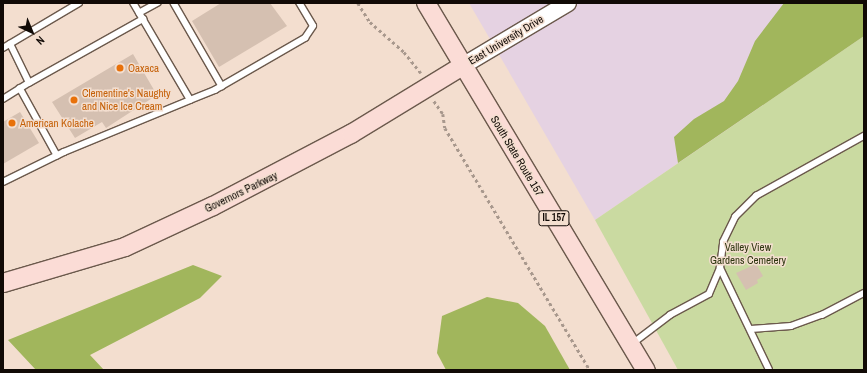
<!DOCTYPE html>
<style>
body{margin:0}
#map{position:relative;width:867px;height:373px;overflow:hidden;background:#f3decf;font-family:"Archivo Narrow",sans-serif}
div>[style]{position:absolute}
.education>*{inset:0;background:#e5d2e2}
.green>*{inset:0;background:#cadaa1}
.forest>*{inset:0;background:#a1b65c}
.building>*{inset:0;background:#d5c0b1}
.path>*{height:2.5px;margin-top:-1.25px;transform-origin:0;background:repeating-linear-gradient(90deg,#a8988d 0 3px,transparent 0 6px)}
.roads{filter:drop-shadow(1px 0 #6b594c) drop-shadow(-1px 0 #6b594c) drop-shadow(0 1px #6b594c) drop-shadow(0 -1px #6b594c)}
.lane>*{height:5.5px;margin:-2.75px;padding:0 2.75px;transform-origin:2.75px;border-radius:2.75px;background:#fff}
.secondary>*{height:16px;margin:-8px;padding:0 8px;transform-origin:8px;border-radius:8px;background:#fff}
.primary>*{height:18px;margin:-9px;padding:0 9px;transform-origin:9px;border-radius:9px;background:#fbdcd6}
.dots>*{width:11px;height:11px;translate:-50% -50%;box-sizing:border-box;border:2px solid #f3decf;border-radius:50%}
span{translate:-50% -50%;white-space:nowrap;text-align:center;line-height:1.15;-webkit-text-stroke:3px #f3decf;paint-order:stroke}
.shield-label span{padding:1px 3px;background:#f3decf;border:1px solid;border-radius:3px;-webkit-text-stroke-width:0}
.shield-label{font-size:10px;color:#110a06;font-weight:700}
.street-label{font-size:11px;color:#110a06}
.food-label{font-size:11px;color:#c56008}
.left{translate:0 -50%;text-align:left}
.park-label{font-size:11px;color:#2e3610}
.frame{position:absolute;inset:0;border:4px solid #110a06;pointer-events:none}
.north{position:absolute;left:12px;top:12px;width:40px;height:40px;-webkit-text-stroke:3px #f3decf;paint-order:stroke;rotate:136deg;font-size:11px;font-weight:700;line-height:16px;text-align:center;color:#110a06}
.north::after{content:'';display:block;margin:auto;width:14px;height:18px;background:#110a06;clip-path:polygon(50% 0,100% 100%,50% 72%,0 100%)}
</style>
<div id="map">
<div class="education">
<i style="clip-path:polygon(469px 3px,864px 3px,864px 36px,595px 220px)"></i>
</div>
<div class="green">
<i style="clip-path:polygon(864px 36px,864px 370px,678px 370px,595px 220px)"></i>
</div>
<div class="forest">
<i style="clip-path:polygon(784px 3px,864px 3px,864px 36px,678px 163px,674px 137px,694px 119px,724px 101px,738px 81px,755px 41px)"></i>
<i style="clip-path:polygon(193px 265px,222px 276px,200px 298px,90px 355px,104px 370px,36px 370px,8px 340px)"></i>
<i style="clip-path:polygon(487px 297px,518px 303px,545px 326px,570px 370px,446px 370px,437px 353px,442px 316px)"></i>
</div>
<div class="building">
<i style="clip-path:polygon(221px 3px,270px 3px,287px 26px,219px 67px,192px 21px)"></i>
<i style="clip-path:polygon(133px 54px,157px 95px,106px 128px,102px 122px,75px 138px,52px 102px)"></i>
<i style="clip-path:polygon(20px 112px,39px 143px,3px 164px,3px 122px)"></i>
<i style="clip-path:polygon(756px 264px,763px 276px,757px 280px,758px 283px,746px 290px,736px 273px)"></i>
</div>
<div class="path">
<i style="left:358px;top:3px;width:22px;rotate:58deg"></i>
<i style="left:370px;top:22px;width:45px;rotate:41.4deg"></i>
<i style="left:404px;top:52px;width:27px;rotate:51deg"></i>
<i style="left:434px;top:101px;width:16px;rotate:55deg"></i>
<i style="left:443px;top:114px;width:14px;rotate:82deg"></i>
<i style="left:445px;top:128px;width:282px;rotate:59.1deg"></i>
</div>
<div class="roads">
<div class="lane">
<i style="left:174px;top:3px;width:96px;rotate:60deg"></i>
<i style="left:139px;top:13px;width:21px;rotate:-29deg"></i>
<i style="left:3px;top:48px;width:88px;rotate:-30.6deg"></i>
<i style="left:29px;top:83px;width:131px;rotate:-29.3deg"></i>
<i style="left:20px;top:88px;width:77px;rotate:61.1deg"></i>
<i style="left:3px;top:99px;width:31px;rotate:-32deg"></i>
<i style="left:29px;top:83px;width:43px;rotate:-116deg"></i>
<i style="left:190px;top:100px;width:27px;rotate:-22deg"></i>
<i style="left:215px;top:90px;width:104px;rotate:-30deg"></i>
<i style="left:305px;top:38px;width:14px;rotate:-56deg"></i>
<i style="left:313px;top:26px;width:27px;rotate:-121deg"></i>
<i style="left:3px;top:182px;width:68px;rotate:-26.2deg"></i>
<i style="left:64px;top:152px;width:136px;rotate:-22.4deg"></i>
<i style="left:190px;top:100px;width:113px;rotate:-120.4deg"></i>
<i style="left:751px;top:329px;width:40px;rotate:-4.3deg"></i>
<i style="left:791px;top:326px;width:33px;rotate:-20deg"></i>
<i style="left:822px;top:315px;width:47px;rotate:-27.6deg"></i>
<i style="left:632px;top:344px;width:48px;rotate:-37.3deg"></i>
<i style="left:670px;top:315px;width:44px;rotate:-28.3deg"></i>
<i style="left:709px;top:294px;width:28px;rotate:-67deg"></i>
<i style="left:769px;top:370px;width:113px;rotate:-115.7deg"></i>
<i style="left:720px;top:268px;width:26px;rotate:-83deg"></i>
<i style="left:723px;top:242px;width:28px;rotate:-64deg"></i>
<i style="left:735px;top:217px;width:30px;rotate:-45deg"></i>
<i style="left:756px;top:196px;width:124px;rotate:-29.1deg"></i>
</div>
<div class="secondary">
<i style="left:464px;top:65px;width:121px;rotate:-30.8deg"></i>
</div>
<div class="primary">
<i style="left:426px;top:3px;width:428px;rotate:59.1deg"></i>
<i style="left:3px;top:283px;width:127px;rotate:-16.4deg"></i>
<i style="left:125px;top:247px;width:97px;rotate:-25deg"></i>
<i style="left:213px;top:206px;width:156px;rotate:-27.6deg"></i>
<i style="left:351px;top:134px;width:132px;rotate:-31.4deg"></i>
</div>
</div>
<div class="dots">
<i style="left:120px;top:68px;background:#e8710a"></i>
<i style="left:74px;top:100px;background:#e8710a"></i>
<i style="left:12px;top:123px;background:#e8710a"></i>
</div>
<div class="shield-label">
<span style="left:554px;top:218px">IL 157</span>
</div>
<div class="street-label">
<span style="left:506px;top:40px;rotate:-31deg">East University Drive</span>
<span style="left:517px;top:156px;rotate:59deg">South State Route 157</span>
<span style="left:241px;top:192px;rotate:-26deg">Governors Parkway</span>
</div>
<div class="food-label">
<span class="left" style="left:128px;top:68px">Oaxaca</span>
<span class="left" style="left:82px;top:100px">Clementine's Naughty<br>and Nice Ice Cream</span>
<span class="left" style="left:20px;top:123px">American Kolache</span>
</div>
<div class="park-label">
<span style="left:748px;top:254px">Valley View<br>Gardens Cemetery</span>
</div>
<div class="frame"></div>
<div class="north">N</div>
</div>
